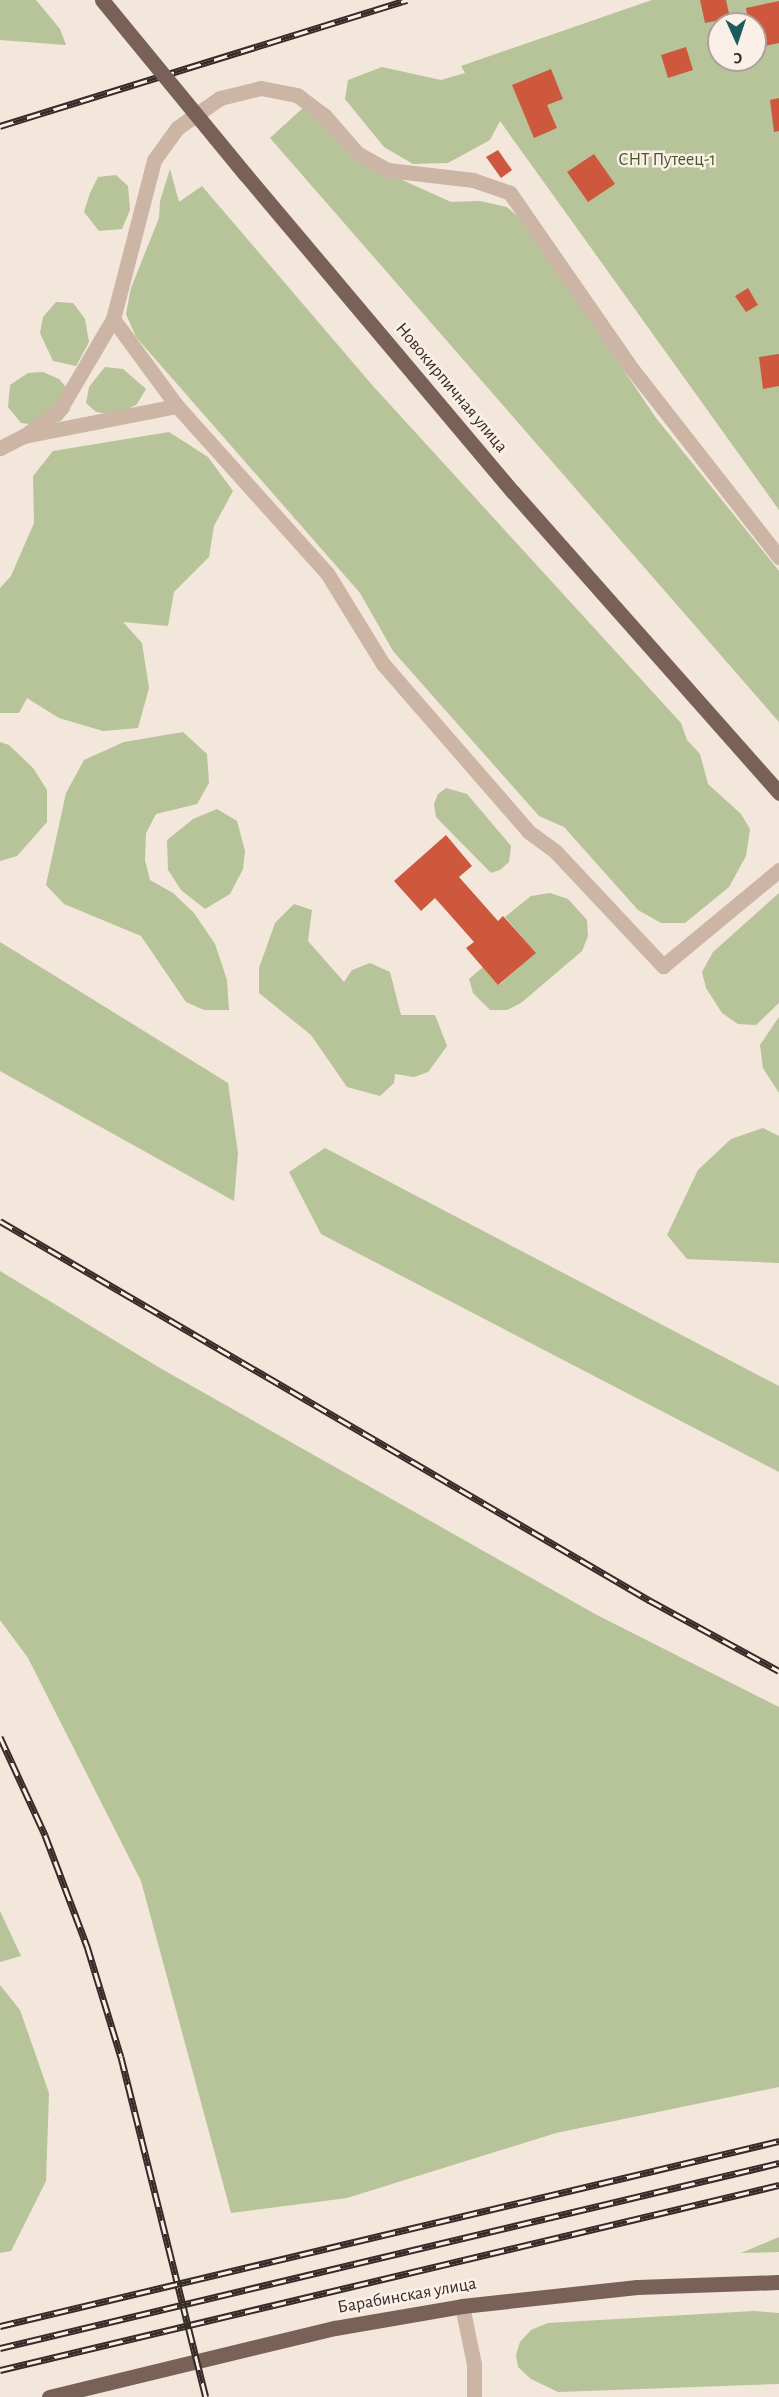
<!DOCTYPE html>
<meta charset="utf-8">
<style>
body{margin:0}
#map{position:relative;width:779px;height:2397px;overflow:hidden;background:#f3e6da;font-family:"Alegreya Sans",sans-serif}
div>[style]{position:absolute}
.green>*{inset:0;background:#b7c399}
.building>*{inset:0;background:#ce583e}
.minor>*{height:15px;margin:-7.5px;padding:0 7.5px;transform-origin:7.5px;border-radius:7.5px;background:#ccb5a5}
.major>*{height:15px;margin:-7.5px;padding:0 7.5px;transform-origin:7.5px;border-radius:7.5px;background:#7a6157}
.rail>*{height:7px;margin-top:-3.5px;transform-origin:0;background:repeating-linear-gradient(90deg,#fbf0e7 0 14px,#372b27 0 28px);box-sizing:border-box;border-block:2px solid #372b27}
.major-bridge>*{height:15px;margin:-7.5px;padding:0 7.5px;transform-origin:7.5px;border-radius:7.5px;background:#7a6157}
span{translate:-50% -50%;white-space:nowrap;text-align:center;line-height:1.15;-webkit-text-stroke:5px #fbf0e7;paint-order:stroke}
.park-label{font-size:18px;color:#495729}
.street-label{font-size:18px;color:#372b27}
.north{position:absolute;left:707px;top:12px;width:60px;height:60px;box-sizing:border-box;background:#fbf0e7;border:2px solid #ada19a;border-radius:50%;rotate:177deg;font-size:16px;font-weight:700;line-height:24px;text-align:center;color:#372b27}
.north::after{content:'';display:block;margin:auto;width:21px;height:27px;background:#1a5b5b;clip-path:polygon(50% 0,100% 100%,50% 72%,0 100%)}
</style>
<div id="map">
<div class="green">
<i style="clip-path:polygon(0 0,36px 0,60px 29px,66px 45px,0 40px)"></i>
<i style="clip-path:polygon(evenodd,652px 0,779px 0,779px 510px,500px 121px,490px 140px,448px 163px,413px 164px,384px 147px,345px 99px,348px 80px,382px 67px,441px 80px,465px 73px,461px 66px,652px 0,719px 24px,755px 24px,755px 60px,719px 60px,719px 24px)"></i>
<i style="clip-path:polygon(305px 106px,378px 169px,451px 202px,480px 201px,507px 207px,524px 222px,656px 418px,779px 571px,779px 722px,270px 138px)"></i>
<i style="clip-path:polygon(170px 169px,179px 202px,202px 186px,373px 386px,681px 723px,687px 740px,700px 754px,708px 784px,741px 814px,750px 829px,746px 856px,729px 887px,685px 923px,661px 923px,638px 910px,564px 827px,539px 816px,393px 651px,360px 593px,136px 337px,126px 314px,131px 288px,159px 218px,160px 201px)"></i>
<i style="clip-path:polygon(116px 175px,128px 186px,130px 210px,122px 229px,99px 231px,84px 212px,90px 193px,98px 177px)"></i>
<i style="clip-path:polygon(56px 302px,73px 303px,85px 319px,89px 342px,76px 366px,53px 361px,40px 333px,43px 317px)"></i>
<i style="clip-path:polygon(105px 367px,123px 369px,146px 389px,137px 404px,118px 415px,96px 412px,86px 403px,89px 387px)"></i>
<i style="clip-path:polygon(43px 372px,59px 379px,66px 387px,70px 410px,61px 421px,46px 426px,21px 423px,8px 407px,10px 385px,28px 373px)"></i>
<i style="clip-path:polygon(169px 432px,208px 457px,233px 491px,214px 526px,209px 557px,174px 592px,168px 626px,123px 622px,142px 643px,149px 688px,138px 728px,103px 731px,59px 718px,27px 698px,19px 713px,0 713px,0 588px,11px 576px,34px 523px,33px 476px,53px 451px)"></i>
<i style="clip-path:polygon(183px 732px,207px 754px,209px 783px,197px 804px,156px 814px,146px 833px,145px 860px,150px 880px,173px 893px,194px 913px,215px 944px,227px 980px,229px 1010px,204px 1010px,186px 1002px,141px 936px,64px 904px,46px 885px,66px 793px,84px 760px,124px 742px)"></i>
<i style="clip-path:polygon(0 742px,9px 745px,33px 768px,47px 790px,47px 822px,17px 856px,0 861px)"></i>
<i style="clip-path:polygon(446px 788px,467px 794px,511px 846px,509px 862px,500px 870px,491px 873px,436px 817px,434px 804px,438px 794px)"></i>
<i style="clip-path:polygon(217px 809px,237px 821px,245px 851px,243px 869px,230px 894px,205px 909px,181px 890px,168px 870px,167px 840px,193px 819px)"></i>
<i style="clip-path:polygon(550px 893px,568px 899px,587px 920px,588px 936px,582px 951px,521px 1003px,507px 1010px,490px 1010px,473px 993px,469px 979px,483px 967px,499px 985px,535px 953px,505px 917px,531px 896px)"></i>
<i style="clip-path:polygon(779px 893px,779px 1003px,756px 1025px,738px 1024px,722px 1013px,706px 988px,702px 972px,713px 952px)"></i>
<i style="clip-path:polygon(294px 904px,312px 910px,308px 941px,344px 982px,352px 970px,370px 963px,390px 972px,401px 1015px,435px 1015px,447px 1046px,428px 1072px,414px 1077px,395px 1074px,394px 1083px,380px 1096px,347px 1087px,311px 1035px,259px 993px,259px 968px,275px 923px)"></i>
<i style="clip-path:polygon(0 942px,228px 1083px,238px 1153px,234px 1201px,0 1071px)"></i>
<i style="clip-path:polygon(779px 1017px,779px 1093px,763px 1068px,760px 1045px)"></i>
<i style="clip-path:polygon(763px 1128px,779px 1136px,779px 1263px,687px 1259px,667px 1235px,698px 1170px,731px 1139px)"></i>
<i style="clip-path:polygon(325px 1148px,779px 1386px,779px 1472px,321px 1234px,289px 1172px)"></i>
<i style="clip-path:polygon(0 1271px,160px 1368px,595px 1614px,779px 1707px,779px 2087px,556px 2133px,347px 2198px,231px 2213px,141px 1881px,28px 1658px,0 1620px)"></i>
<i style="clip-path:polygon(0 1911px,21px 1956px,0 1962px)"></i>
<i style="clip-path:polygon(0 1985px,20px 2010px,49px 2093px,46px 2181px,11px 2251px,0 2253px)"></i>
<i style="clip-path:polygon(779px 2237px,779px 2252px,741px 2253px)"></i>
<i style="clip-path:polygon(754px 2311px,779px 2313px,779px 2384px,558px 2392px,531px 2379px,518px 2367px,516px 2355px,520px 2342px,531px 2330px,548px 2323px)"></i>
</div>
<div class="building">
<i style="clip-path:polygon(700px 0,726px 0,730px 18px,705px 23px)"></i>
<i style="clip-path:polygon(779px 1px,779px 43px,755px 48px,755px 24px,749px 24px,746px 8px)"></i>
<i style="clip-path:polygon(686px 47px,693px 70px,668px 78px,661px 55px)"></i>
<i style="clip-path:polygon(551px 69px,563px 99px,547px 105px,557px 128px,534px 138px,512px 85px)"></i>
<i style="clip-path:polygon(779px 98px,779px 131px,774px 132px,770px 100px)"></i>
<i style="clip-path:polygon(498px 150px,512px 170px,501px 178px,486px 157px)"></i>
<i style="clip-path:polygon(594px 154px,615px 184px,588px 202px,567px 172px)"></i>
<i style="clip-path:polygon(748px 288px,758px 305px,746px 312px,735px 296px)"></i>
<i style="clip-path:polygon(779px 354px,779px 386px,763px 389px,759px 357px)"></i>
<i style="clip-path:polygon(446px 835px,472px 866px,459px 877px,498px 921px,503px 916px,536px 953px,498px 985px,466px 948px,474px 942px,435px 898px,421px 911px,394px 881px)"></i>
</div>
<div class="minor">
<i style="left:113px;top:319px;width:108px;rotate:53.7deg"></i>
<i style="left:177px;top:406px;width:224px;rotate:48.1deg"></i>
<i style="left:327px;top:573px;width:107px;rotate:58.4deg"></i>
<i style="left:383px;top:664px;width:223px;rotate:49deg"></i>
<i style="left:529px;top:832px;width:32px;rotate:36deg"></i>
<i style="left:555px;top:851px;width:158px;rotate:46.8deg"></i>
<i style="left:663px;top:966px;width:151px;rotate:-39.6deg"></i>
<i style="left:24px;top:436px;width:45px;rotate:-36.9deg"></i>
<i style="left:60px;top:409px;width:104px;rotate:-59.5deg"></i>
<i style="left:113px;top:319px;width:164px;rotate:-75.5deg"></i>
<i style="left:154px;top:160px;width:39px;rotate:-54deg"></i>
<i style="left:177px;top:128px;width:52px;rotate:-34.9deg"></i>
<i style="left:220px;top:98px;width:42px;rotate:-13.7deg"></i>
<i style="left:261px;top:88px;width:37px;rotate:11deg"></i>
<i style="left:297px;top:95px;width:34px;rotate:37deg"></i>
<i style="left:324px;top:115px;width:50px;rotate:49deg"></i>
<i style="left:357px;top:153px;width:35px;rotate:29deg"></i>
<i style="left:388px;top:170px;width:86px;rotate:6.7deg"></i>
<i style="left:473px;top:180px;width:39px;rotate:19deg"></i>
<i style="left:510px;top:193px;width:209px;rotate:55.3deg"></i>
<i style="left:629px;top:365px;width:244px;rotate:52deg"></i>
<i style="left:0;top:448px;width:27px;rotate:-27deg"></i>
<i style="left:24px;top:436px;width:156px;rotate:-11.1deg"></i>
<i style="left:462px;top:2306px;width:59px;rotate:78.3deg"></i>
<i style="left:474px;top:2364px;width:33px;rotate:90deg"></i>
</div>
<div class="major">
<i style="left:245px;top:174px;width:416px;rotate:49.9deg"></i>
<i style="left:513px;top:492px;width:402px;rotate:48.5deg"></i>
<i style="left:49px;top:2397px;width:294px;rotate:-13.6deg"></i>
<i style="left:335px;top:2328px;width:129px;rotate:-9.8deg"></i>
<i style="left:462px;top:2306px;width:176px;rotate:-6.2deg"></i>
<i style="left:637px;top:2287px;width:142px;rotate:-2deg"></i>
</div>
<div class="rail">
<i style="left:0;top:126px;width:426px;rotate:-17.2deg"></i>
<i style="left:0;top:1221px;width:752px;rotate:30.28deg"></i>
<i style="left:649px;top:1600px;width:148px;rotate:28.6deg"></i>
<i style="left:0;top:1737px;width:108px;rotate:65.3deg"></i>
<i style="left:45px;top:1835px;width:119px;rotate:69.3deg"></i>
<i style="left:87px;top:1946px;width:116px;rotate:73deg"></i>
<i style="left:121px;top:2057px;width:350px;rotate:76deg"></i>
<i style="left:0;top:2326px;width:801px;rotate:-13.36deg"></i>
<i style="left:0;top:2348px;width:801px;rotate:-13.36deg"></i>
<i style="left:0;top:2370px;width:801px;rotate:-13.36deg"></i>
</div>
<div class="major-bridge">
<i style="left:102px;top:0;width:225px;rotate:50.6deg"></i>
</div>
<div class="park-label">
<span style="left:667px;top:160px">СНТ Путеец-1</span>
</div>
<div class="street-label">
<span style="left:451px;top:388px;rotate:50deg">Новокирпичная улица</span>
<span style="left:407px;top:2296px;rotate:-10deg">Барабинская улица</span>
</div>
<div class="north">С</div>
</div>
